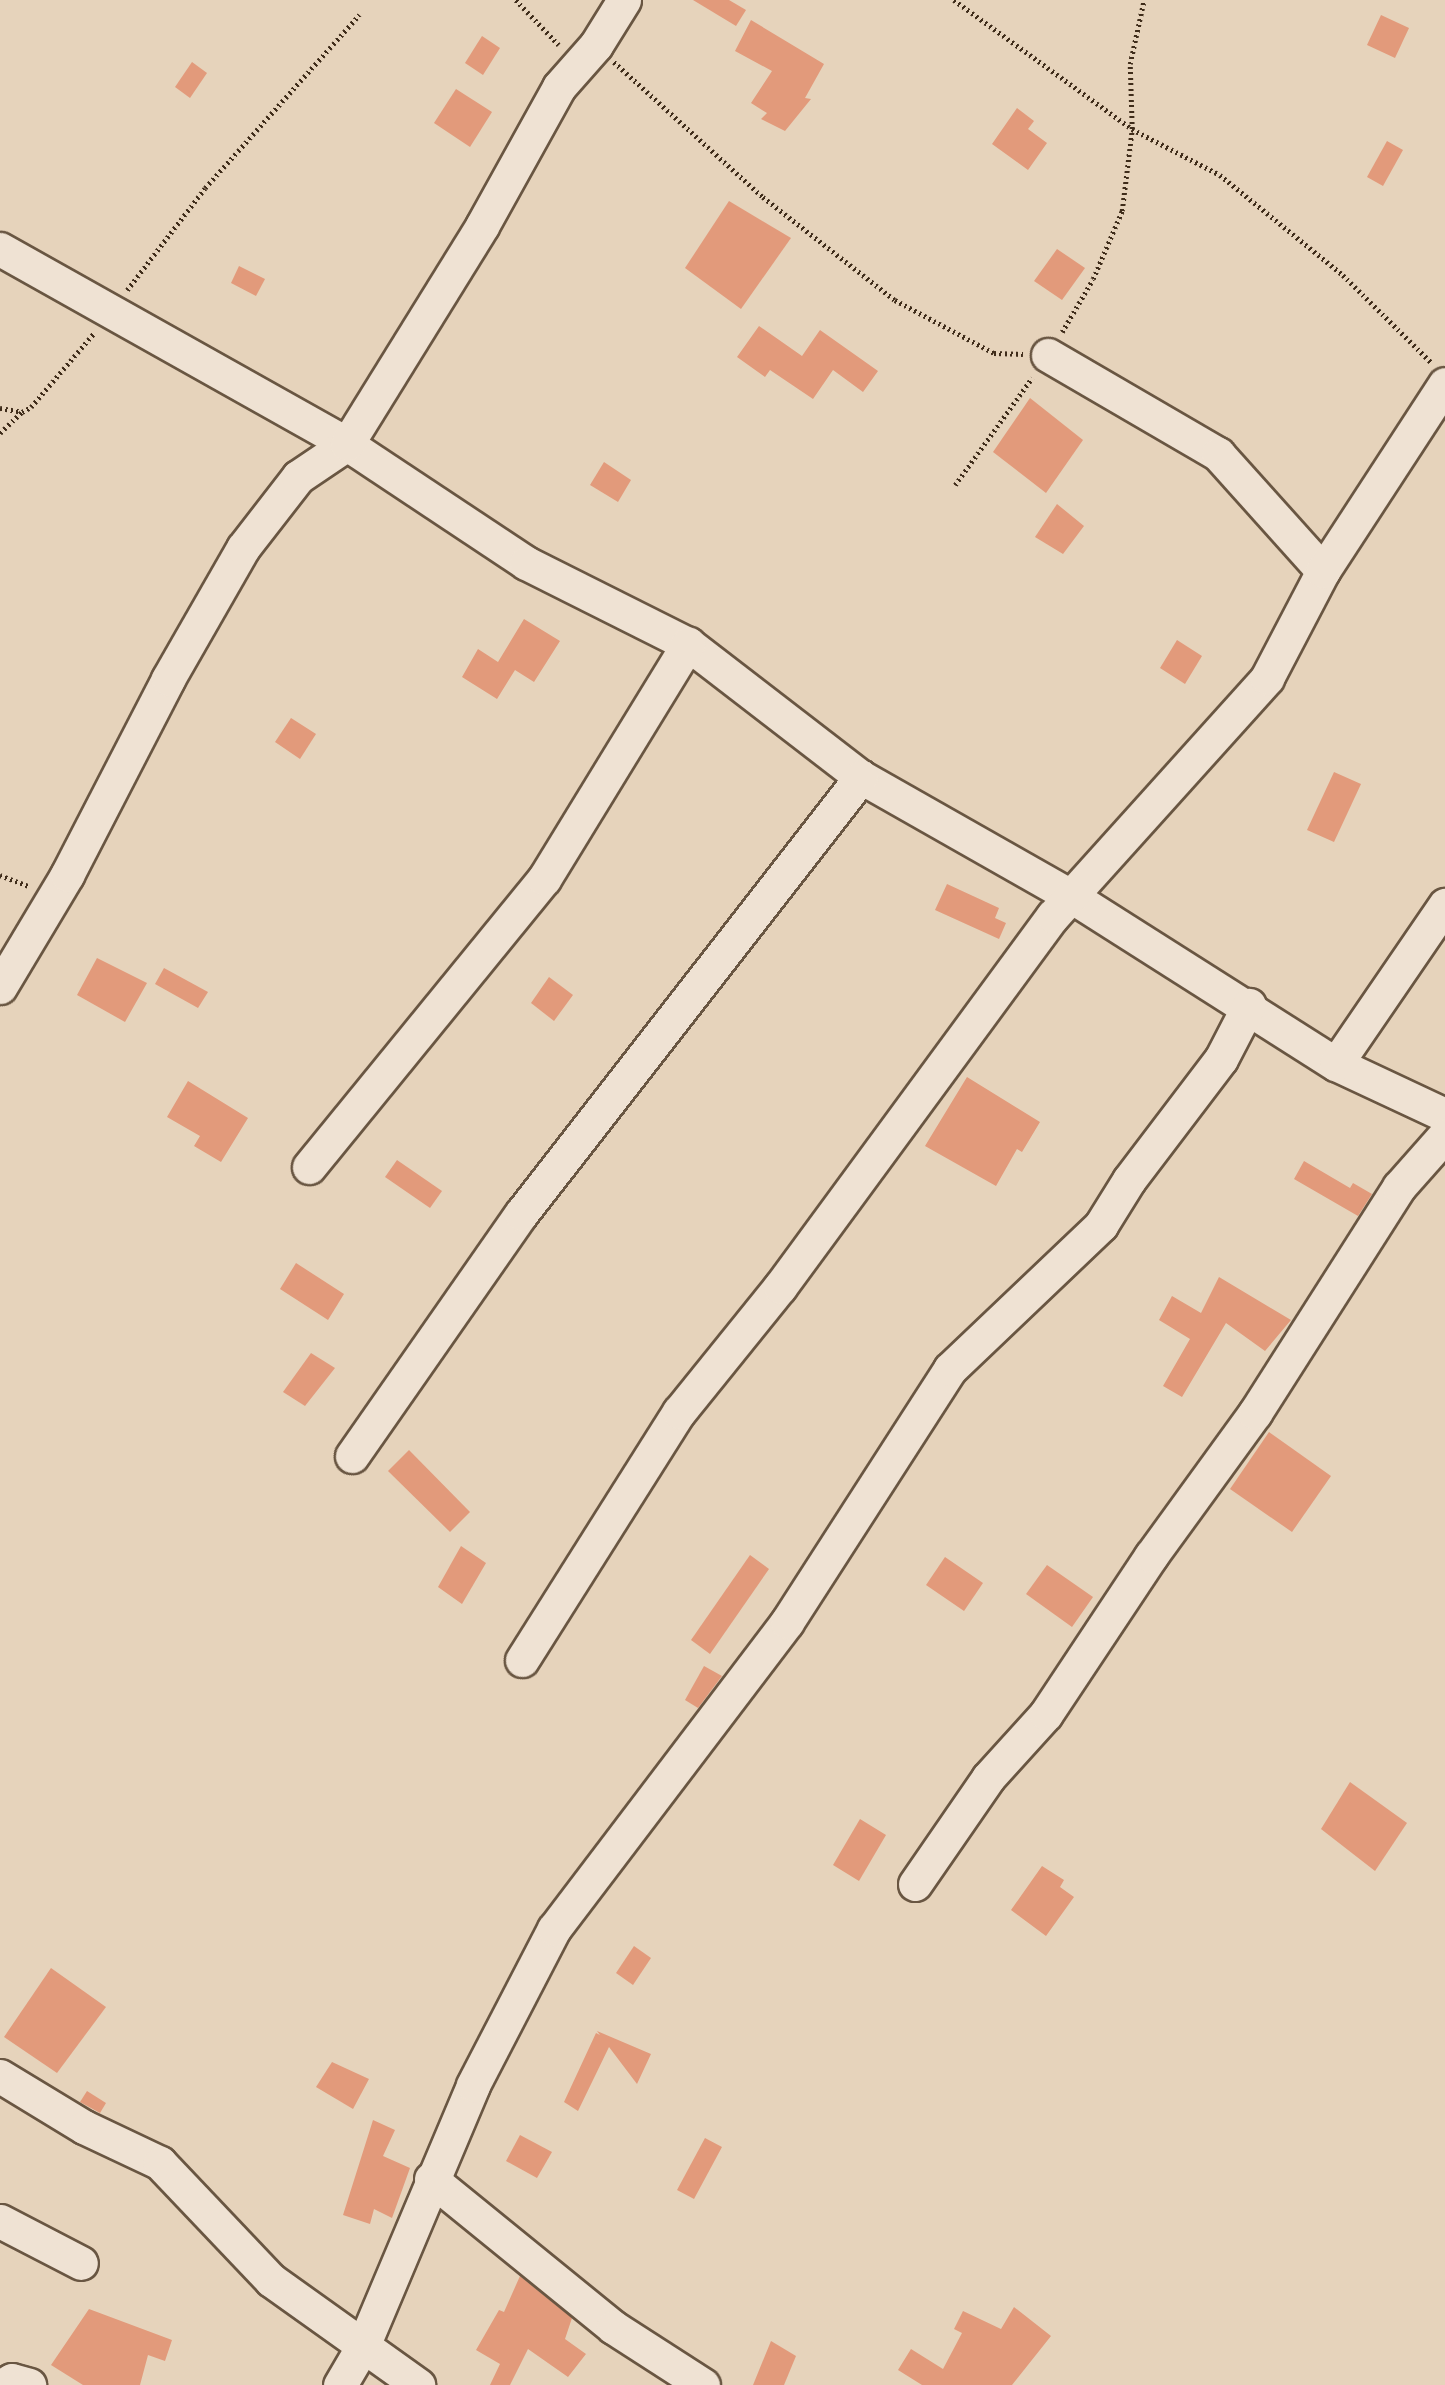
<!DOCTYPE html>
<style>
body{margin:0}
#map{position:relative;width:1445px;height:2385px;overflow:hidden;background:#e6d3bb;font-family:"Libre Bodoni",serif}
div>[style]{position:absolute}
.building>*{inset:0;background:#e29a7b}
.path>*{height:4.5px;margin-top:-2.25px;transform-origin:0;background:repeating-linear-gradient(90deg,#3f2c1a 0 2px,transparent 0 5.5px)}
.roads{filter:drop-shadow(2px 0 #695642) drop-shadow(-2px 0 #695642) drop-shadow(0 2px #695642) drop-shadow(0 -2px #695642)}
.minor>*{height:33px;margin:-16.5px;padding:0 16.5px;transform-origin:16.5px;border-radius:16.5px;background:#efe2d3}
span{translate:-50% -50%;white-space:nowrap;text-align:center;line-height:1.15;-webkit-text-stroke:7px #efe2d3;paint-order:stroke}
</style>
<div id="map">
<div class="building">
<i style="clip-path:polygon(693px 0,729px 0,746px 10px,736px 26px)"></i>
<i style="clip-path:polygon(1381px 15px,1409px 28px,1395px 58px,1367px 45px)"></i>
<i style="clip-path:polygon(751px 20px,824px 64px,805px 98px,811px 99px,785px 131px,761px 119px,767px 113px,751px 103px,772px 71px,735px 51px)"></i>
<i style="clip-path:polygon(482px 36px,500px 48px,483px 75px,465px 63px)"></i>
<i style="clip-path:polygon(192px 62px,207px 73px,190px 98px,175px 87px)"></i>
<i style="clip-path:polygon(456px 89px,492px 112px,470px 147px,434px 123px)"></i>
<i style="clip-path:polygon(1017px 108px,1034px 121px,1028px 129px,1047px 143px,1028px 170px,992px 144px)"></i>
<i style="clip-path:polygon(1387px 141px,1403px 150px,1383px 186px,1367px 177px)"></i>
<i style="clip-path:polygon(729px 201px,791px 238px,741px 309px,685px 268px)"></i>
<i style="clip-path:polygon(1057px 249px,1085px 268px,1062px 300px,1034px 281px)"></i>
<i style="clip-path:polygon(239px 266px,265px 279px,256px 296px,231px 283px)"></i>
<i style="clip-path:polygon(759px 326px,802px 356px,820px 330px,878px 371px,863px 392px,833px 370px,813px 399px,770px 370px,765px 377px,737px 357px)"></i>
<i style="clip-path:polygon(1030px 398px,1083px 440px,1046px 493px,993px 452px)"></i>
<i style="clip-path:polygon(604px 462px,631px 480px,618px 502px,590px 485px)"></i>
<i style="clip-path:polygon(1057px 504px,1084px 526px,1063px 554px,1035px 537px)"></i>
<i style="clip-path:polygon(524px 619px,560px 641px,534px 682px,515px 670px,497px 699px,462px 677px,478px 649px,498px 662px)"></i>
<i style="clip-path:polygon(1177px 640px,1202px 656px,1185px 684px,1160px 668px)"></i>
<i style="clip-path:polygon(291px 718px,316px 734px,300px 759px,275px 742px)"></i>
<i style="clip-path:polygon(1334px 772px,1361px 784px,1334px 842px,1307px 830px)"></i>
<i style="clip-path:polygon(947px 884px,999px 908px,995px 918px,1006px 923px,999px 939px,935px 910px)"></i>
<i style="clip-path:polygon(97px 958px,147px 983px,125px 1022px,77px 995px)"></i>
<i style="clip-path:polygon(164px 968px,208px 992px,198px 1008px,155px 984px)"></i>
<i style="clip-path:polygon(549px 977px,573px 995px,554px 1021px,531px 1003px)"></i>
<i style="clip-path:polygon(967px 1077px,1040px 1122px,1022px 1152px,1017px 1149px,996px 1186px,925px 1146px)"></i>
<i style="clip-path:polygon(188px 1081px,248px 1118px,221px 1162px,194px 1146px,200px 1136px,167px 1117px)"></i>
<i style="clip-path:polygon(397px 1160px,442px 1191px,430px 1208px,385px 1177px)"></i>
<i style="clip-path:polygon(1304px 1161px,1350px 1188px,1353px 1183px,1372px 1194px,1358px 1216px,1294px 1179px)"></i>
<i style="clip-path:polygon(296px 1263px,344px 1294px,328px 1320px,280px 1289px)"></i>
<i style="clip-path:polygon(1219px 1277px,1291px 1320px,1265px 1351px,1226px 1323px,1182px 1397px,1163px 1386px,1190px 1339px,1159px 1320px,1172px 1296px,1201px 1313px)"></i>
<i style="clip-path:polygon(311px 1353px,335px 1368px,305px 1406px,283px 1392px)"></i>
<i style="clip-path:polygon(1269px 1432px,1331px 1476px,1292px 1532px,1230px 1489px)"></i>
<i style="clip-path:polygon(409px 1450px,470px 1512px,450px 1532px,388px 1471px)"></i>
<i style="clip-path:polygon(461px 1546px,486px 1563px,462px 1604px,438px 1587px)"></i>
<i style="clip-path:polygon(750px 1555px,769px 1569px,710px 1654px,691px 1640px)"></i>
<i style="clip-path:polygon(945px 1557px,983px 1583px,964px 1611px,926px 1585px)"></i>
<i style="clip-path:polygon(1047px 1565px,1093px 1597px,1072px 1627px,1026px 1594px)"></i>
<i style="clip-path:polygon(704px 1666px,722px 1676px,698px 1708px,685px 1700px)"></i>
<i style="clip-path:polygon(1350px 1782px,1407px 1823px,1375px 1871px,1321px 1829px)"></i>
<i style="clip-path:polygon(860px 1819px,886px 1835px,859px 1881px,833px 1865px)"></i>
<i style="clip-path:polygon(1042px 1866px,1064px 1880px,1060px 1887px,1074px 1897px,1046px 1936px,1011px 1910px)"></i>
<i style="clip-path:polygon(634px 1946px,651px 1958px,633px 1985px,616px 1973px)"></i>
<i style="clip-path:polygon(51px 1968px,106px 2007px,57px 2073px,4px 2037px)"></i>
<i style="clip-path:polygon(597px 2031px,651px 2054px,637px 2084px,609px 2047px,578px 2111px,564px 2102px,596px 2033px,600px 2035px)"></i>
<i style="clip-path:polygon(332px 2062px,369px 2079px,353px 2109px,316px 2087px)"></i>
<i style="clip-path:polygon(87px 2091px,106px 2103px,100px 2113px,80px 2102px)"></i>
<i style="clip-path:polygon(373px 2120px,395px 2130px,383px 2156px,410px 2168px,392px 2218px,374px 2209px,370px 2224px,343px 2215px)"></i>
<i style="clip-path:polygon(520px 2135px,552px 2152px,537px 2178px,506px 2161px)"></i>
<i style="clip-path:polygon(705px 2138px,722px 2147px,694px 2199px,677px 2190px)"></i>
<i style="clip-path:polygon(520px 2276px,572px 2318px,565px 2339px,586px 2354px,568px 2377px,528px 2349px,510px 2385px,490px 2385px,500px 2364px,476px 2350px,499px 2310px,504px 2312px)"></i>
<i style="clip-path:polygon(1014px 2307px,1051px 2336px,1012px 2385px,922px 2385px,898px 2370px,911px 2349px,943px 2369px,962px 2333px,954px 2329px,963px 2311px,1001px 2329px)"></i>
<i style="clip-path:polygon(89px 2309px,172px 2340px,165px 2361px,148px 2355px,140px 2385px,83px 2385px,51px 2365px)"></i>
<i style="clip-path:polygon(771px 2341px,796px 2356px,784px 2385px,753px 2385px)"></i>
</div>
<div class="path">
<i style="left:516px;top:0;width:62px;rotate:46.3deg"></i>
<i style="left:954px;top:0;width:220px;rotate:35.9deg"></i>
<i style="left:1132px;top:129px;width:99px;rotate:27.6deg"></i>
<i style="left:1220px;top:175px;width:159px;rotate:39.1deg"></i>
<i style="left:1343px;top:275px;width:125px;rotate:44.7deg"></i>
<i style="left:614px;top:62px;width:201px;rotate:42.2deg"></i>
<i style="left:763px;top:197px;width:167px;rotate:38deg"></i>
<i style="left:895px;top:300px;width:112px;rotate:28.2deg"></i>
<i style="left:994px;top:353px;width:29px;rotate:2deg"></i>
<i style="left:127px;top:290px;width:128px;rotate:-52.6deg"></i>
<i style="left:205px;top:188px;width:232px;rotate:-48.3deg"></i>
<i style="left:1062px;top:332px;width:61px;rotate:-59.7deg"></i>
<i style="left:1093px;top:279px;width:74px;rotate:-66.9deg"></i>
<i style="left:1122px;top:211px;width:83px;rotate:-83deg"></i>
<i style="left:1132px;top:129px;width:65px;rotate:-91.8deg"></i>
<i style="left:1130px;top:64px;width:66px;rotate:-77.7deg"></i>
<i style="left:0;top:408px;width:22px;rotate:10deg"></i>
<i style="left:22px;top:412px;width:10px;rotate:-29deg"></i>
<i style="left:31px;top:407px;width:97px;rotate:-49.6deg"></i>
<i style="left:0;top:433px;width:30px;rotate:-44deg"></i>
<i style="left:955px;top:485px;width:132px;rotate:-54.3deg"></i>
<i style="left:0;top:875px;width:30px;rotate:21deg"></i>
</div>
<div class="roads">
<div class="minor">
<i style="left:0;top:249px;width:398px;rotate:29.3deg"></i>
<i style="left:347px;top:444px;width:215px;rotate:33.6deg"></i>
<i style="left:526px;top:563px;width:181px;rotate:26.6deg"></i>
<i style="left:688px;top:644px;width:218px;rotate:37.6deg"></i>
<i style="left:861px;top:777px;width:245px;rotate:29.6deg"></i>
<i style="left:1074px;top:898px;width:310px;rotate:32.4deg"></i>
<i style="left:1336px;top:1064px;width:120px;rotate:25.1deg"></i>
<i style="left:1048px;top:355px;width:197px;rotate:30.2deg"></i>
<i style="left:1218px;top:454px;width:157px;rotate:48.1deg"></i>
<i style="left:0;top:987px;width:131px;rotate:-59.1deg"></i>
<i style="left:67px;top:875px;width:220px;rotate:-62.7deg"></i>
<i style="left:168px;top:679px;width:151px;rotate:-60.2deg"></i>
<i style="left:243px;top:548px;width:90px;rotate:-52.2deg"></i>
<i style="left:298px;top:477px;width:59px;rotate:-34deg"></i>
<i style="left:347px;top:444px;width:256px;rotate:-58.2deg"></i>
<i style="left:482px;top:226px;width:159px;rotate:-61deg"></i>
<i style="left:559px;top:87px;width:56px;rotate:-48.6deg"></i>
<i style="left:596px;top:45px;width:53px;rotate:-58.1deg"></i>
<i style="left:1336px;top:1064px;width:193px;rotate:-55.6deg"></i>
<i style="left:309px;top:1167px;width:372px;rotate:-50.8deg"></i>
<i style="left:544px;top:879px;width:276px;rotate:-58.5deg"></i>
<i style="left:352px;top:1456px;width:295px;rotate:-55.1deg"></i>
<i style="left:521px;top:1214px;width:554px;rotate:-52.12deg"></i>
<i style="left:522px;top:1660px;width:294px;rotate:-57.7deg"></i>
<i style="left:679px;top:1412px;width:161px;rotate:-51.1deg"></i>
<i style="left:780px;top:1287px;width:461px;rotate:-53.7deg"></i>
<i style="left:1053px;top:916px;width:320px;rotate:-48deg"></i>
<i style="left:1267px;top:678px;width:121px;rotate:-62.4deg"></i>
<i style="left:1323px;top:571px;width:223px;rotate:-56.9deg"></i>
<i style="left:915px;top:1884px;width:129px;rotate:-55.4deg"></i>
<i style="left:988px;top:1778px;width:86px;rotate:-47.8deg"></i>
<i style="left:1046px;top:1714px;width:190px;rotate:-56.4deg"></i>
<i style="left:1151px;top:1556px;width:177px;rotate:-54deg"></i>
<i style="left:1255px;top:1413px;width:268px;rotate:-57.5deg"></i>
<i style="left:1399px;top:1187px;width:69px;rotate:-48.5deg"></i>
<i style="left:0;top:2076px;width:98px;rotate:31.3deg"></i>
<i style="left:84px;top:2127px;width:84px;rotate:25.3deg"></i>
<i style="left:160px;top:2163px;width:161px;rotate:46.5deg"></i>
<i style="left:271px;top:2280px;width:181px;rotate:35.5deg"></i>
<i style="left:431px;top:2179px;width:235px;rotate:39.1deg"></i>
<i style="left:613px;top:2327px;width:107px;rotate:32.8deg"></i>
<i style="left:0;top:2221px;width:91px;rotate:27.4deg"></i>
<i style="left:3px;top:2385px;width:10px;rotate:-29deg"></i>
<i style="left:12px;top:2380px;width:18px;rotate:16deg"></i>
<i style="left:340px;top:2385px;width:45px;rotate:-59.5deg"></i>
<i style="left:363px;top:2346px;width:283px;rotate:-67.1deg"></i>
<i style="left:473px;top:2085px;width:176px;rotate:-62.6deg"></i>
<i style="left:554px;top:1929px;width:385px;rotate:-52.8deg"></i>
<i style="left:787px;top:1622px;width:301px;rotate:-57.2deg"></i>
<i style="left:950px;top:1369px;width:209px;rotate:-43.6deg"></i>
<i style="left:1101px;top:1225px;width:53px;rotate:-58.1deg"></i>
<i style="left:1129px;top:1180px;width:152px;rotate:-52.8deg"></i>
<i style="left:1221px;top:1059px;width:61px;rotate:-62.6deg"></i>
</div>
</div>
</div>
